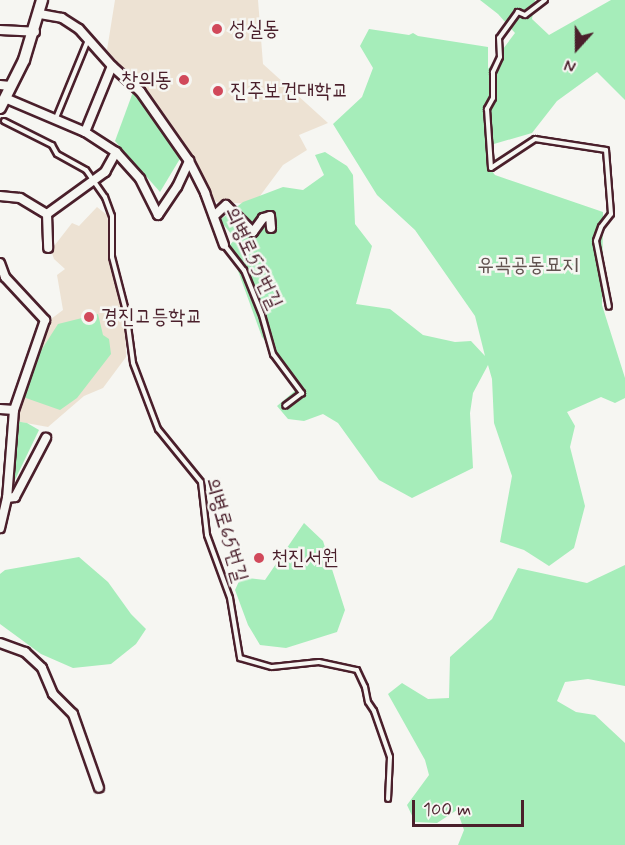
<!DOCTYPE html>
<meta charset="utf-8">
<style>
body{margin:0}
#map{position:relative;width:625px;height:845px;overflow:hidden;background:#f6f6f2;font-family:Mynerve,"Poor Story",sans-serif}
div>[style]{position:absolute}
.built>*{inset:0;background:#ede2d3}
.green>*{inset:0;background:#a6edba}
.roads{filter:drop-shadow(2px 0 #4a1f2b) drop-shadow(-2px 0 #4a1f2b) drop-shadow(0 2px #4a1f2b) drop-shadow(0 -2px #4a1f2b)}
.lane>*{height:4px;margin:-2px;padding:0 2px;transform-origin:2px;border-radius:2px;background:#f6f6f2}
.street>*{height:8px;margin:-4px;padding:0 4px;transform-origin:4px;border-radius:4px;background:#f6f6f2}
.secondary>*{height:10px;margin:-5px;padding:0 5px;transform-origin:5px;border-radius:5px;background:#f6f6f2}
.dots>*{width:16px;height:16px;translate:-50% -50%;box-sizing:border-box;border:3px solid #f6f6f2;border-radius:50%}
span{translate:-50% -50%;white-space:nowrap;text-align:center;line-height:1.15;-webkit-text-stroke:5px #f6f6f2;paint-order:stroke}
.poi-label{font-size:21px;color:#4a1f2b}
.left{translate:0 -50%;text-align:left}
.right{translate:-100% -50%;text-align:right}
.street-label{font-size:21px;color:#4a1f2b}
.park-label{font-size:21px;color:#61524f}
.north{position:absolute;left:547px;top:18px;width:60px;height:60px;-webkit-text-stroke:4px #f6f6f2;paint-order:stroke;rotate:201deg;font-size:16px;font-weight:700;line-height:24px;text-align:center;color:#4a1f2b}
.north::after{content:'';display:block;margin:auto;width:21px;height:27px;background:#4a1f2b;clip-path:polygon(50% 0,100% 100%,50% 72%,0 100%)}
.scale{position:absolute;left:412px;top:800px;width:112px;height:27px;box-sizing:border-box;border:3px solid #4a1f2b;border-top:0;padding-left:8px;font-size:18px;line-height:21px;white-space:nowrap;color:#4a1f2b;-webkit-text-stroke:4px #f6f6f2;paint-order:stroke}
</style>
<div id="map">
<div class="built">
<i style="clip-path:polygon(115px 0,258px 0,263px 64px,328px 123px,299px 135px,307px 150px,283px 165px,254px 204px,216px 202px,168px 119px,107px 50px)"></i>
<i style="clip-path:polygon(97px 207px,107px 215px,125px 315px,126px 357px,103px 388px,84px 396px,48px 427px,15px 421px,30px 369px,51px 319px,63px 310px,57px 275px,65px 269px,54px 259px,51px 250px,72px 223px,79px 226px)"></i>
</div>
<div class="green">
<i style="clip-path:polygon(480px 0,535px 0,532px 19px,549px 35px,611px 0,625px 0,625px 100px,597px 72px,557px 101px,532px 133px,487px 146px,487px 165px,495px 175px,603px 212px,602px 305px,625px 378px,625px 398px,615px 403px,601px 397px,567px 412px,575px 426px,570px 447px,585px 506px,574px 548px,549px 566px,524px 550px,500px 542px,512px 476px,494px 423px,492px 379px,488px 365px,473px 393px,470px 413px,473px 468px,412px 498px,379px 480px,338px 423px,323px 414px,304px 421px,288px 419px,277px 406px,297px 389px,294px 376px,262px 337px,229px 246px,235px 239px,220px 220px,243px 202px,283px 187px,303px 190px,324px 175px,315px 155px,325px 152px,347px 166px,353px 175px,355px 224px,372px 246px,356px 304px,390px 309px,423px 335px,455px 342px,471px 341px,485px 356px,475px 316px,415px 230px,377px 195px,333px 124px,362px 97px,373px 68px,360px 46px,369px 29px,409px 35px,413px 33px,418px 36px,488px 47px,488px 69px,515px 33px,498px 14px)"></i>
<i style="clip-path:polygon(133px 92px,181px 157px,160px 192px,115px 141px)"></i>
<i style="clip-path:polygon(98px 314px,103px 335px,109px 339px,111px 354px,77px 398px,60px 410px,23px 397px,35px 360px,58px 324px)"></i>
<i style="clip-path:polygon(15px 421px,27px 423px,39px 430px,12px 486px)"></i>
<i style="clip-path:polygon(304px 523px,323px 541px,345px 610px,337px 632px,286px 648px,260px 645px,248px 625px,235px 590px,241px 577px,265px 580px)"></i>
<i style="clip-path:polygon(79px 557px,108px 582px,131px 614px,146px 629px,136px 644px,111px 664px,73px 668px,41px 654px,0 624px,0 574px,5px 570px)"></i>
<i style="clip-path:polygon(625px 565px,625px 686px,588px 679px,565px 682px,557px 701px,576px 712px,595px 715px,625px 743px,625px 845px,458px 845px,464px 830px,457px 810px,437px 823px,415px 822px,407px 805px,429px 775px,425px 760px,388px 694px,402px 683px,428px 699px,449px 698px,450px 657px,492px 619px,518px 568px,587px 583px)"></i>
</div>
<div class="roads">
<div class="lane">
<i style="left:545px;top:0;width:25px;rotate:143deg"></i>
<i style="left:525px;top:15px;width:8px;rotate:-157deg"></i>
<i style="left:518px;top:12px;width:32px;rotate:126deg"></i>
<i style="left:499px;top:38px;width:19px;rotate:87deg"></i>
<i style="left:500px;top:57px;width:17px;rotate:115deg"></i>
<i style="left:493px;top:72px;width:26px;rotate:90deg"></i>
<i style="left:493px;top:98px;width:13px;rotate:119deg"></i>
<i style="left:487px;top:109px;width:59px;rotate:86.1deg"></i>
<i style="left:491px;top:168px;width:53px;rotate:-33.4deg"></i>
<i style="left:535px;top:139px;width:72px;rotate:8.8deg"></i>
<i style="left:606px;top:150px;width:64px;rotate:85.5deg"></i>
<i style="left:611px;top:214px;width:16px;rotate:128deg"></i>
<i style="left:601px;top:227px;width:15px;rotate:110deg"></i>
<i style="left:596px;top:241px;width:67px;rotate:78.9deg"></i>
<i style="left:56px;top:118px;width:84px;rotate:-67.7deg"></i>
<i style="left:4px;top:121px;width:54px;rotate:26.6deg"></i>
<i style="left:52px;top:145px;width:10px;rotate:61deg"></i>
<i style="left:57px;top:154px;width:33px;rotate:29deg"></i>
<i style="left:86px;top:170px;width:33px;rotate:55deg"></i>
<i style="left:105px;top:197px;width:20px;rotate:70deg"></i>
<i style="left:112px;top:216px;width:41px;rotate:90deg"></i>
<i style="left:112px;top:257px;width:56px;rotate:75.5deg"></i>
<i style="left:126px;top:311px;width:52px;rotate:82.3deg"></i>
<i style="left:133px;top:363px;width:71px;rotate:69.3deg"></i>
<i style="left:158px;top:429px;width:68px;rotate:50.9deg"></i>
<i style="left:201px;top:482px;width:53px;rotate:83.5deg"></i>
<i style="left:207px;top:535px;width:67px;rotate:69.9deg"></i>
<i style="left:230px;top:598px;width:61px;rotate:80.5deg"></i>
<i style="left:240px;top:658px;width:33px;rotate:16deg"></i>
<i style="left:272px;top:667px;width:47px;rotate:-6.1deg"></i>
<i style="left:319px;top:662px;width:39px;rotate:12deg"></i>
<i style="left:357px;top:670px;width:19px;rotate:65deg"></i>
<i style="left:365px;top:687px;width:15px;rotate:79deg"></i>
<i style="left:368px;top:702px;width:11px;rotate:56deg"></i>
<i style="left:374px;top:711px;width:49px;rotate:70.8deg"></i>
<i style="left:390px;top:757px;width:42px;rotate:92.7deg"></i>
<i style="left:225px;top:246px;width:31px;rotate:52deg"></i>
<i style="left:244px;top:270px;width:48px;rotate:68.2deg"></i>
<i style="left:262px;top:315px;width:41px;rotate:74.2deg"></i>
<i style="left:273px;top:354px;width:49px;rotate:53.4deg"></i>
<i style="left:302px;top:393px;width:21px;rotate:143deg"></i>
</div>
<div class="street">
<i style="left:40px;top:14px;width:22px;rotate:10deg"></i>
<i style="left:62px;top:18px;width:20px;rotate:33deg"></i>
<i style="left:79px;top:29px;width:50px;rotate:48.3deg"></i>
<i style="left:112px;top:66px;width:38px;rotate:42deg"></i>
<i style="left:140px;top:91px;width:85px;rotate:55deg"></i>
<i style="left:189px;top:161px;width:36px;rotate:63deg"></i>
<i style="left:205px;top:193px;width:55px;rotate:69.9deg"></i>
<i style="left:0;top:30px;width:35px;rotate:3deg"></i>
<i style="left:0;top:85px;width:10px;rotate:6deg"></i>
<i style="left:5px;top:98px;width:87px;rotate:23deg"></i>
<i style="left:85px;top:132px;width:37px;rotate:33deg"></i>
<i style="left:116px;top:152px;width:36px;rotate:48deg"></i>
<i style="left:140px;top:179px;width:40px;rotate:63.4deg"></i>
<i style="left:158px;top:215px;width:34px;rotate:-56deg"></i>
<i style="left:177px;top:187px;width:29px;rotate:-65deg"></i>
<i style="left:85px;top:132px;width:71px;rotate:-67.8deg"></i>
<i style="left:0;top:196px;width:20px;rotate:6deg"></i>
<i style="left:20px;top:198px;width:31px;rotate:31deg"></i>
<i style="left:47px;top:214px;width:34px;rotate:88deg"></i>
<i style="left:47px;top:214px;width:72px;rotate:-35.9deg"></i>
<i style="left:105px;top:172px;width:23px;rotate:-61deg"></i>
<i style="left:214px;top:216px;width:16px;rotate:-43deg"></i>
<i style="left:226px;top:205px;width:38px;rotate:45deg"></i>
<i style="left:253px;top:232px;width:17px;rotate:-54deg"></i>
<i style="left:263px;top:218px;width:7px;rotate:-16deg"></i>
<i style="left:270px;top:216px;width:12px;rotate:85deg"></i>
<i style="left:0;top:263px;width:15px;rotate:70deg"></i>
<i style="left:5px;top:277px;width:59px;rotate:47.1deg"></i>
<i style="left:45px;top:320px;width:95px;rotate:109deg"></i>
<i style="left:14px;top:410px;width:88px;rotate:94.5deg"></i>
<i style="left:7px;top:498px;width:31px;rotate:103deg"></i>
<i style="left:0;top:409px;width:14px;rotate:4deg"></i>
<i style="left:7px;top:498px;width:8px;rotate:-7deg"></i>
<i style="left:15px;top:497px;width:67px;rotate:-62.3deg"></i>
<i style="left:0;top:643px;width:27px;rotate:20deg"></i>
<i style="left:25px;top:652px;width:23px;rotate:43deg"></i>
<i style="left:42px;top:668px;width:28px;rotate:67deg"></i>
<i style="left:53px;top:694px;width:28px;rotate:45deg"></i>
<i style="left:73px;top:714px;width:78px;rotate:70.6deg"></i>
</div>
<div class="secondary">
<i style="left:0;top:108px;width:54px;rotate:-63.4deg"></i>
<i style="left:24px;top:60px;width:63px;rotate:-73.3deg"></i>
</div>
</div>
<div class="dots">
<i style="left:217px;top:29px;background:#d1495b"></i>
<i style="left:184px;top:80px;background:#d1495b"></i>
<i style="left:218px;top:91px;background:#d1495b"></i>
<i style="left:89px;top:317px;background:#d1495b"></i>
<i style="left:259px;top:558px;background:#d1495b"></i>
</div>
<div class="poi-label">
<span class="left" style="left:229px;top:29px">성실동</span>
<span class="right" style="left:172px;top:80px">창의동</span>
<span class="left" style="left:230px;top:91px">진주보건대학교</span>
<span class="left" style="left:101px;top:317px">경진고등학교</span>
<span class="left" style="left:271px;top:558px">천진서원</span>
</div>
<div class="street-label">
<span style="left:253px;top:258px;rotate:65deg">의병로55번길</span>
<span style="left:226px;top:530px;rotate:74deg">의병로65번길</span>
</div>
<div class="park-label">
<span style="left:528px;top:265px">유곡공동묘지</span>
</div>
<div class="north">N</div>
<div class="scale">100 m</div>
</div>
